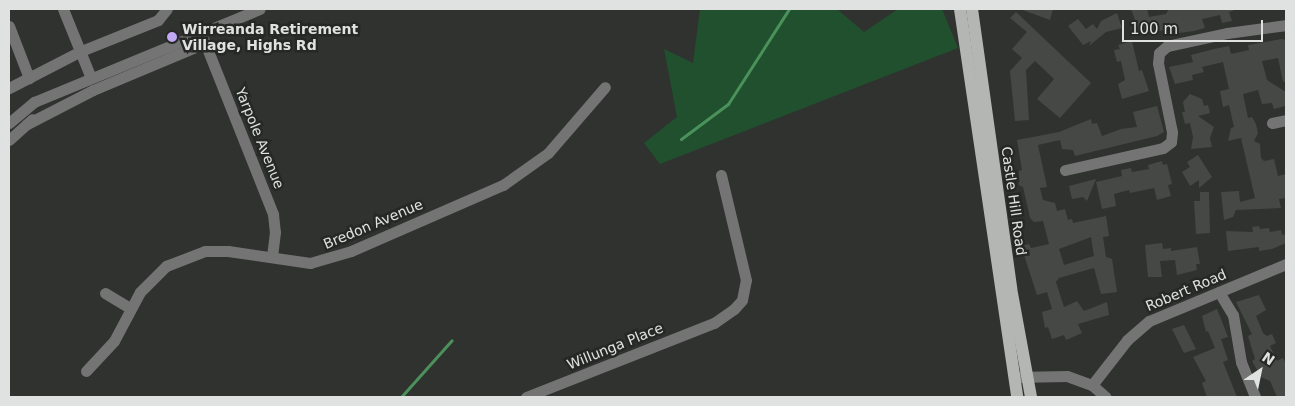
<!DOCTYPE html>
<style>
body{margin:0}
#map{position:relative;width:1295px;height:406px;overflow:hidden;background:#303230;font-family:"DejaVu Sans",sans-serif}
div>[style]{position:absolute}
.green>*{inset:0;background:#20502d}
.stream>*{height:3px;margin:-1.5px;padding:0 1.5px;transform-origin:1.5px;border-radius:1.5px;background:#4b915b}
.building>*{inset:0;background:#454845}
.minor>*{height:11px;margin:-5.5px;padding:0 5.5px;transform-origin:5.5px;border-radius:5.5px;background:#737473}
.major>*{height:12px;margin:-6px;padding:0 6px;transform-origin:6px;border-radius:6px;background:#b4b6b4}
.dots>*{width:14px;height:14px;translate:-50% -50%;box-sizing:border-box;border:2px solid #262826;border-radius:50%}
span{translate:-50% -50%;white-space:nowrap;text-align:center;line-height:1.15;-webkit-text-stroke:5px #262826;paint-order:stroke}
.poi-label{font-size:14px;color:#e0e2e1;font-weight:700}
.left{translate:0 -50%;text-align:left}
.street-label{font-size:14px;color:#e0e2e1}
.frame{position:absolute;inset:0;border:10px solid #e0e2e1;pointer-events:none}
.north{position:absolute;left:1235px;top:346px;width:50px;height:50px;-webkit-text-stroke:4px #262826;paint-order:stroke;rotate:34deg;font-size:14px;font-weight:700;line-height:20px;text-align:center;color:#e0e2e1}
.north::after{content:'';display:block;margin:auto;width:18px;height:22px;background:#e0e2e1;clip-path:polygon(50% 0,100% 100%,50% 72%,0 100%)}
.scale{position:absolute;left:1122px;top:20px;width:141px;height:22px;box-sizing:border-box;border:2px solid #e0e2e1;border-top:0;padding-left:6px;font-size:15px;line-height:18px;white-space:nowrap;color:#e0e2e1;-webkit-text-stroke:4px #262826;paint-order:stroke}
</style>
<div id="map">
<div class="green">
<i style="clip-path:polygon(700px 9px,837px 9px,864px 32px,898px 9px,942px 9px,958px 48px,660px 164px,644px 143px,677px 117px,664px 49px,693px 63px)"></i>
</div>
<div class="stream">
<i style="left:681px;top:139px;width:59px;rotate:-36.7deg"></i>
<i style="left:728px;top:104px;width:113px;rotate:-57.3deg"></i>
<i style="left:401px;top:397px;width:76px;rotate:-48.2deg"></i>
</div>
<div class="building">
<i style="clip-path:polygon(1020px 9px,1053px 9px,1050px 20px)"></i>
<i style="clip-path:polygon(1131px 9px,1147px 9px,1149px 17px,1166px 14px,1169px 9px,1233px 9px,1233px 11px,1229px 12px,1232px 21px,1222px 23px,1220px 15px,1202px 19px,1205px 28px,1194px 31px,1179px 33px,1177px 27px,1146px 34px,1140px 34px)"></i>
<i style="clip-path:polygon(1016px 12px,1091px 83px,1060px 118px,1037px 99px,1054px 79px,1035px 61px,1026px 70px,1029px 120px,1015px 121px,1010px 71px,1022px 58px,1012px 49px,1027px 32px,1010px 18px)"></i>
<i style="clip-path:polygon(1117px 13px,1122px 28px,1106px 32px,1089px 46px,1091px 41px,1083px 45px,1068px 26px,1078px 19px,1086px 29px,1093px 24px,1097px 29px,1101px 21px)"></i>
<i style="clip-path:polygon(1282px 39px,1286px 40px,1286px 81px,1283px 82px,1278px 58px,1262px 61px,1267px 80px,1286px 92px,1285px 106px,1274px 109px,1272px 103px,1262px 104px,1258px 90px,1243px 94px,1248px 118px,1252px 117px,1256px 124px,1258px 133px,1254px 141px,1260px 144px,1261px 158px,1264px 161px,1274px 159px,1278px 176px,1286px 174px,1286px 198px,1279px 199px,1281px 208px,1236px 210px,1233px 217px,1224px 220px,1221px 192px,1239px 191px,1240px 202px,1255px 198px,1241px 138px,1228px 141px,1231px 128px,1234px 127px,1229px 105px,1223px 107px,1220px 91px,1229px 89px,1223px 62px,1202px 67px,1204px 72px,1192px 75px,1193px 80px,1175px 84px,1169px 67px,1193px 62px,1191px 55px,1214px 49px,1229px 46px,1231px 54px,1249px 50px,1248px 45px)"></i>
<i style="clip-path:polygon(1132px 41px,1139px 71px,1142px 70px,1149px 91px,1122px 99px,1118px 84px,1125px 80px,1121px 61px,1117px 62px,1114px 50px,1120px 49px,1118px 45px)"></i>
<i style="clip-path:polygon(1190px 94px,1202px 99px,1204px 106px,1208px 105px,1210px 113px,1198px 116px,1214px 127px,1210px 138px,1212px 147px,1191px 149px,1193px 137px,1190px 123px,1185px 124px,1182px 112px,1185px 112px,1183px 102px)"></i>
<i style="clip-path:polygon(evenodd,1157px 106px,1164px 132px,1157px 136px,1075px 156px,1073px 150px,1062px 149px,1060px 140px,1038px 145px,1047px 187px,1040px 188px,1043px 200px,1055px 203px,1057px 211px,1065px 209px,1068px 220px,1072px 219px,1073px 223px,1106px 216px,1109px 236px,1103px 237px,1106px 257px,1112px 259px,1117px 292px,1101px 294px,1094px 268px,1059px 278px,1056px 282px,1064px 307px,1077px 301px,1084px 311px,1107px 302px,1109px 315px,1078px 324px,1082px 333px,1073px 337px,1066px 340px,1064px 335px,1052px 339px,1048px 327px,1045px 328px,1042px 312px,1052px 309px,1047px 292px,1037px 295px,1021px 246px,1029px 244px,1031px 248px,1049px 244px,1043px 221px,1034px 222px,1030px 218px,1023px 187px,1019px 185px,1019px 171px,1022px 170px,1017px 140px,1059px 132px,1091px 119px,1092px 124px,1097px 123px,1102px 136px,1121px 129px,1137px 127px,1133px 112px,1157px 106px,1091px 237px,1094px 256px,1064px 265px,1059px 249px,1091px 237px)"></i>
<i style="clip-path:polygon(1198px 155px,1212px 177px,1199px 188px,1199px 180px,1190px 186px,1182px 172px,1190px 167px,1187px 162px)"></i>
<i style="clip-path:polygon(1162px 161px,1163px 165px,1167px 164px,1172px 184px,1168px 185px,1171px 196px,1157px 200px,1154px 188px,1130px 193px,1129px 190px,1114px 194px,1116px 206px,1102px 209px,1096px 182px,1122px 176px,1121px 170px,1131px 168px,1132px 172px,1149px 169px,1148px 165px)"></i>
<i style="clip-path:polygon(1096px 179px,1087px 201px,1083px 197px,1072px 199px,1069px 186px)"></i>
<i style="clip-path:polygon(1200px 192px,1209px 192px,1210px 233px,1196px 234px,1194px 201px,1200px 201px)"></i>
<i style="clip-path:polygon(1259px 226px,1260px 229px,1269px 228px,1270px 232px,1281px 230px,1282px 235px,1286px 234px,1286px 243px,1272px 249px,1259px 251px,1259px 247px,1228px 251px,1226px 231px,1253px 232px,1252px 227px)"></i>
<i style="clip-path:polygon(1162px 243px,1163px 249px,1171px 248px,1171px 251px,1197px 247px,1200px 264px,1196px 264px,1197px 270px,1177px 275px,1175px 260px,1160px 261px,1162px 277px,1148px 277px,1145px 245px)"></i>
<i style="clip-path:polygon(1259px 295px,1266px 310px,1256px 316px,1263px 333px,1267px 336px,1272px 334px,1276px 343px,1270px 346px,1277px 361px,1283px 358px,1286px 364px,1286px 397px,1277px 397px,1270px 381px,1261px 377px,1252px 361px,1255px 359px,1248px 336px,1252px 334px,1236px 302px)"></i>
<i style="clip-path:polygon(1217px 309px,1228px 337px,1221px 339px,1228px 360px,1223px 362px,1237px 397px,1207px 397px,1202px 383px,1206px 381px,1193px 357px,1215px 348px,1208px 331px,1206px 332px,1202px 316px)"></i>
<i style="clip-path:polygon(1184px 325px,1196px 349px,1184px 353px,1172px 329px)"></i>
</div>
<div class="minor">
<i style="left:63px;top:9px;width:74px;rotate:67.9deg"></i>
<i style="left:9px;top:26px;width:56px;rotate:69deg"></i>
<i style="left:201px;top:33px;width:195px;rotate:68.3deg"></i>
<i style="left:273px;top:214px;width:18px;rotate:84deg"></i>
<i style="left:275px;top:232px;width:25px;rotate:97deg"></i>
<i style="left:9px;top:88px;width:81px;rotate:-27.2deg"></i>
<i style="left:81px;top:51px;width:83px;rotate:-21.9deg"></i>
<i style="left:158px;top:20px;width:14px;rotate:-51deg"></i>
<i style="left:9px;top:123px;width:33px;rotate:-40deg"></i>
<i style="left:34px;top:102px;width:244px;rotate:-22.4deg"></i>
<i style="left:1272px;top:123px;width:14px;rotate:-12deg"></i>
<i style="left:27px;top:124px;width:74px;rotate:-27.3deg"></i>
<i style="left:93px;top:90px;width:121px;rotate:-22.8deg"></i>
<i style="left:9px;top:140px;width:31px;rotate:-42deg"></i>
<i style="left:1065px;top:170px;width:100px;rotate:-12.7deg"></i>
<i style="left:1163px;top:148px;width:10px;rotate:-37deg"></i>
<i style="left:1171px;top:142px;width:10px;rotate:-84deg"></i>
<i style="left:1172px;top:132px;width:70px;rotate:-101.5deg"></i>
<i style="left:1158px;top:63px;width:10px;rotate:-84deg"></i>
<i style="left:1159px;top:53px;width:11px;rotate:-41deg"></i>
<i style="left:1167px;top:46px;width:61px;rotate:-12.2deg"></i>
<i style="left:1227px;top:33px;width:60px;rotate:-7.7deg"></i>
<i style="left:1219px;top:292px;width:27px;rotate:59deg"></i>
<i style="left:1233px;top:315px;width:48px;rotate:80.3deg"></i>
<i style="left:1241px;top:362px;width:38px;rotate:68deg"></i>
<i style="left:105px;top:293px;width:29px;rotate:31deg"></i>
<i style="left:86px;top:371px;width:41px;rotate:-47deg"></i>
<i style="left:114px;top:341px;width:55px;rotate:-62deg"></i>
<i style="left:140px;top:292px;width:37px;rotate:-45deg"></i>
<i style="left:166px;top:266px;width:42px;rotate:-21deg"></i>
<i style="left:205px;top:251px;width:23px"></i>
<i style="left:228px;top:251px;width:83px;rotate:8.3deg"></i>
<i style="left:310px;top:263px;width:43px;rotate:-16.3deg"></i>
<i style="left:351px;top:251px;width:166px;rotate:-23.5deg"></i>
<i style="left:503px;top:185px;width:55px;rotate:-35.4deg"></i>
<i style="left:548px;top:153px;width:87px;rotate:-49.2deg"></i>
<i style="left:1016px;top:377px;width:51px;rotate:-1.1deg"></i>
<i style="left:1067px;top:376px;width:27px;rotate:20deg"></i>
<i style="left:1092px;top:385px;width:18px;rotate:41deg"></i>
<i style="left:1092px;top:385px;width:57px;rotate:-52.1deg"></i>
<i style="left:1127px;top:340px;width:29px;rotate:-41deg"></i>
<i style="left:1149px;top:321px;width:148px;rotate:-22.6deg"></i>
<i style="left:526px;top:397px;width:202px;rotate:-21.5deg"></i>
<i style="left:714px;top:323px;width:24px;rotate:-35deg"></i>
<i style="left:734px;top:309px;width:12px;rotate:-48deg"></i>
<i style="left:742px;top:300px;width:20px;rotate:-79deg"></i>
<i style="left:746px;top:280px;width:108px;rotate:-103.4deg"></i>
</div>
<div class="major">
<i style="left:960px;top:9px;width:392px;rotate:81.6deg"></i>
<i style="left:972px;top:9px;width:282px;rotate:82deg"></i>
<i style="left:1011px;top:288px;width:111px;rotate:79.6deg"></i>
</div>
<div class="dots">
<i style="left:172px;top:37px;background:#c1a8f3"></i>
</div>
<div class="poi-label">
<span class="left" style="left:182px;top:37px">Wirreanda Retirement<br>Village, Highs Rd</span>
</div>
<div class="street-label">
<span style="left:260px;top:138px;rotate:68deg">Yarpole Avenue</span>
<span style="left:1014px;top:201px;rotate:82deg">Castle Hill Road</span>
<span style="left:373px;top:224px;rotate:-23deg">Bredon Avenue</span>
<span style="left:1186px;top:290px;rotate:-23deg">Robert Road</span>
<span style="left:615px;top:346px;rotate:-22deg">Willunga Place</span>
</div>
<div class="frame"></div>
<div class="north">N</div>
<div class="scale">100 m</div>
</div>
